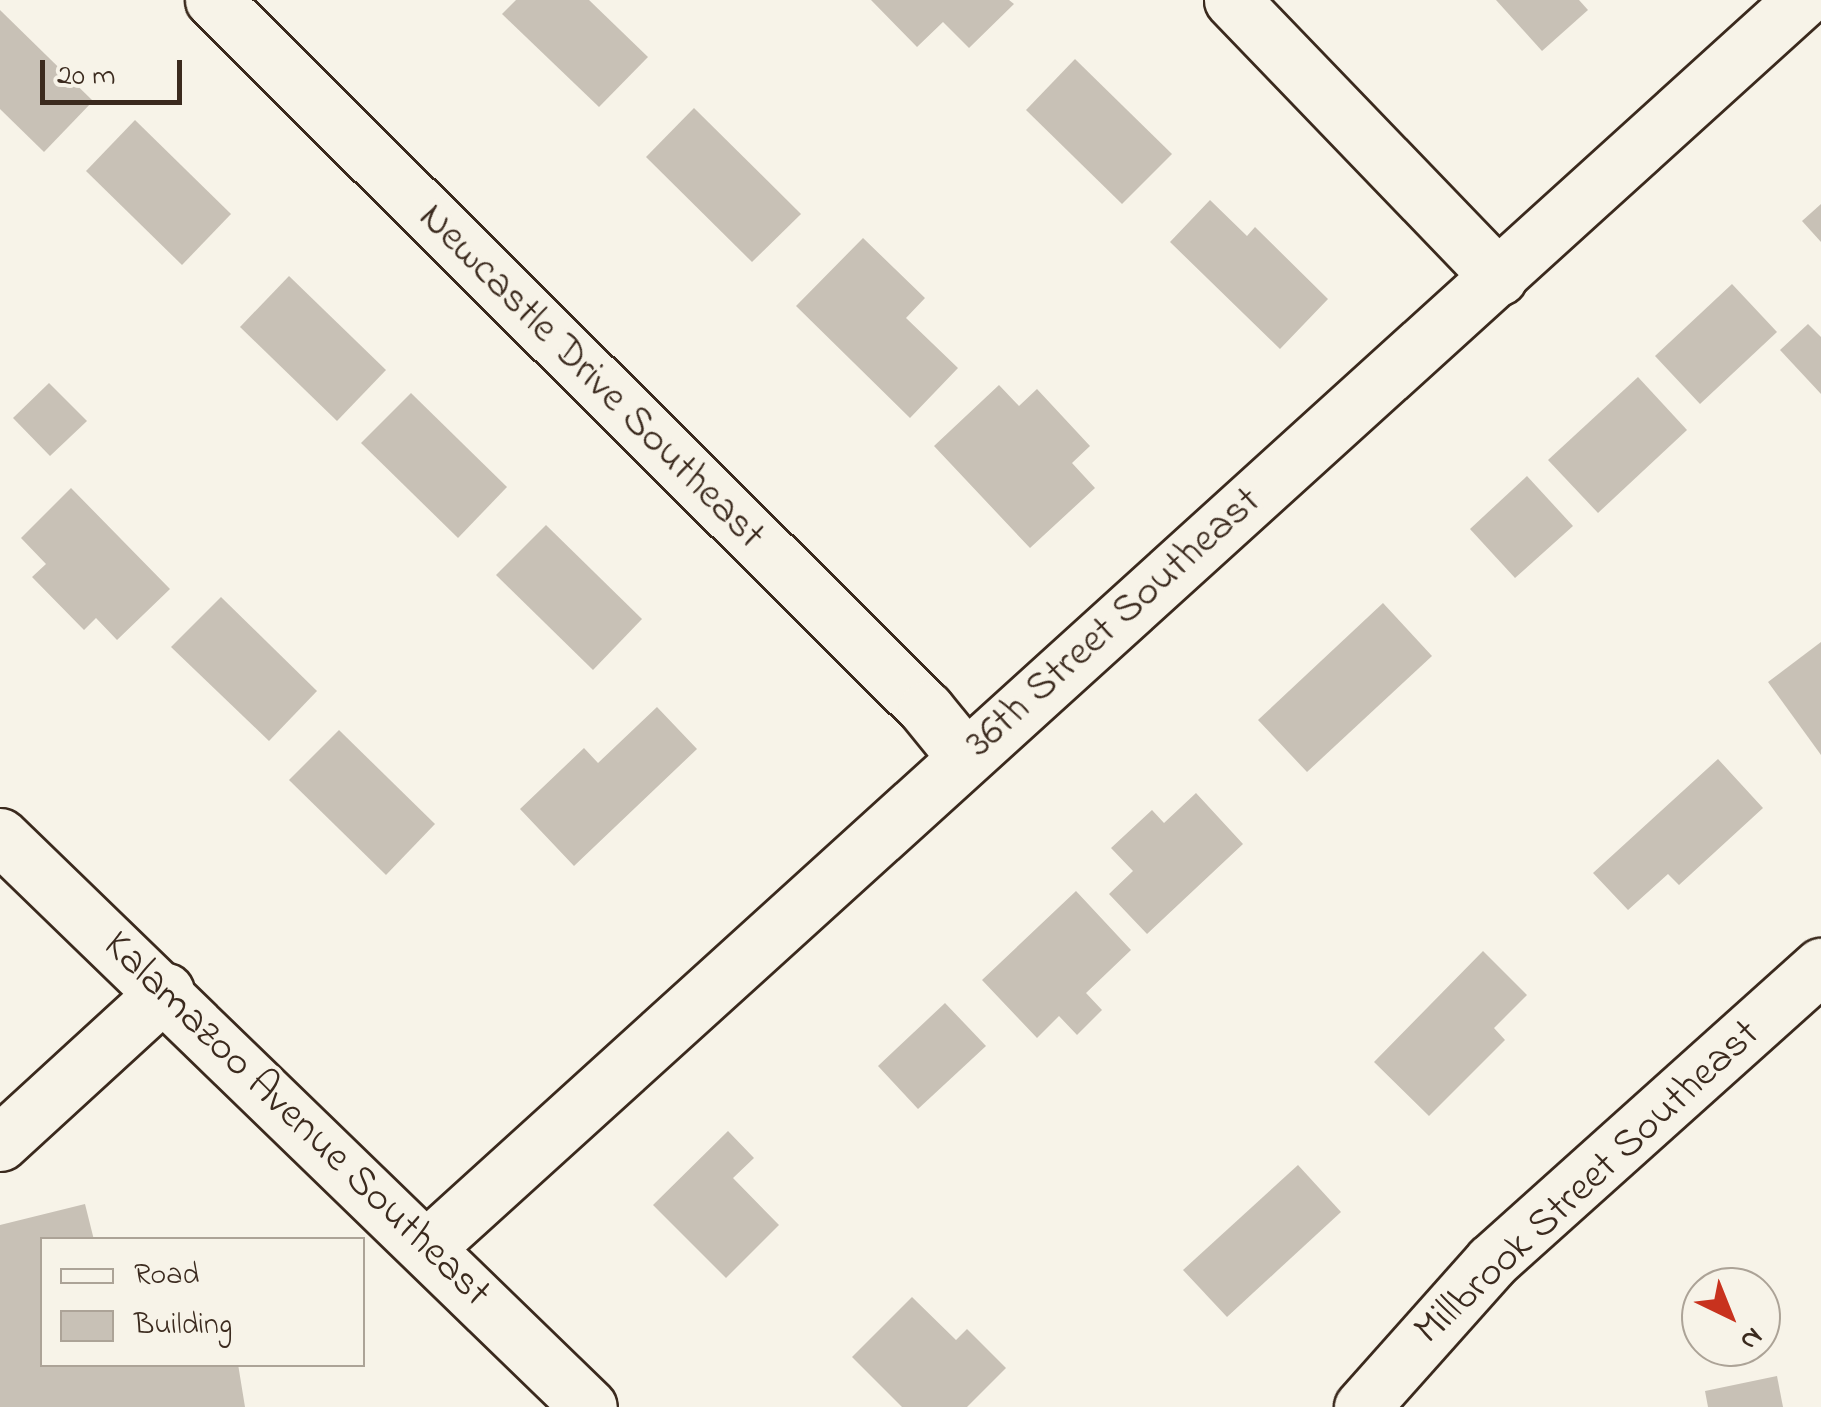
<!DOCTYPE html>
<style>
body{margin:0}
#map{position:relative;width:1821px;height:1407px;overflow:hidden;background:#f7f3e8;font-family:"Indie Flower",sans-serif}
div>[style]{position:absolute}
.building>*{inset:0;background:#c8c1b6}
.roads{filter:drop-shadow(2px 0 #3b2a1e) drop-shadow(-2px 0 #3b2a1e) drop-shadow(0 2px #3b2a1e) drop-shadow(0 -2px #3b2a1e)}
.minor>*{height:55px;margin:-27.5px;padding:0 27.5px;transform-origin:27.5px;border-radius:27.5px;background:#f7f3e8}
.major>*{height:55px;margin:-27.5px;padding:0 27.5px;transform-origin:27.5px;border-radius:27.5px;background:#f7f3e8}
span{translate:-50% -50%;white-space:nowrap;text-align:center;line-height:1.15;-webkit-text-stroke:8px #f7f3e8;paint-order:stroke}
.street-label{font-size:42px;color:#3b2a1e}
.legend{position:absolute;left:40px;top:1237px;width:325px;height:130px;box-sizing:border-box;background:#f7f3e8;border:2px solid #aca397;margin:0;padding:12px 18px;list-style:none;font-size:30px;color:#3b2a1e}
.legend li{display:flex;align-items:center;gap:20px;height:50px}
.legend b{width:50px;border:2px solid #aca397}
.north{position:absolute;left:1681px;top:1267px;width:100px;height:100px;box-sizing:border-box;background:#f7f3e8;border:2px solid #aca397;border-radius:50%;rotate:137deg;font-size:28px;font-weight:700;line-height:40px;text-align:center;color:#3b2a1e}
.north::after{content:'';display:block;margin:auto;width:35px;height:45px;background:#c8321e;clip-path:polygon(50% 0,100% 100%,50% 72%,0 100%)}
.scale{position:absolute;left:40px;top:60px;width:142px;height:45px;box-sizing:border-box;border:5px solid #3b2a1e;border-top:0;padding-left:12px;font-size:30px;line-height:35px;white-space:nowrap;color:#3b2a1e;-webkit-text-stroke:8px #f7f3e8;paint-order:stroke}
</style>
<div id="map">
<div class="building">
<i style="clip-path:polygon(516px 0,589px 0,648px 57px,599px 107px,502px 14px)"></i>
<i style="clip-path:polygon(871px 0,1009px 0,1014px 4px,969px 48px,943px 22px,917px 47px)"></i>
<i style="clip-path:polygon(1496px 0,1579px 0,1588px 10px,1542px 51px)"></i>
<i style="clip-path:polygon(0 10px,93px 101px,44px 152px,0 109px)"></i>
<i style="clip-path:polygon(1075px 59px,1172px 154px,1122px 204px,1026px 110px)"></i>
<i style="clip-path:polygon(694px 108px,801px 214px,752px 262px,646px 157px)"></i>
<i style="clip-path:polygon(135px 120px,231px 214px,182px 265px,86px 171px)"></i>
<i style="clip-path:polygon(1210px 200px,1247px 236px,1255px 227px,1328px 299px,1280px 349px,1170px 242px)"></i>
<i style="clip-path:polygon(1821px 204px,1821px 242px,1802px 221px)"></i>
<i style="clip-path:polygon(863px 238px,925px 298px,906px 318px,958px 368px,910px 418px,796px 306px)"></i>
<i style="clip-path:polygon(289px 276px,386px 370px,337px 421px,240px 327px)"></i>
<i style="clip-path:polygon(1732px 284px,1777px 332px,1700px 404px,1655px 356px)"></i>
<i style="clip-path:polygon(1808px 324px,1821px 337px,1821px 394px,1780px 350px)"></i>
<i style="clip-path:polygon(1638px 377px,1687px 430px,1598px 513px,1548px 460px)"></i>
<i style="clip-path:polygon(49px 383px,87px 421px,50px 456px,13px 418px)"></i>
<i style="clip-path:polygon(999px 385px,1019px 406px,1037px 389px,1090px 446px,1072px 463px,1095px 488px,1030px 548px,934px 446px)"></i>
<i style="clip-path:polygon(411px 393px,507px 487px,458px 538px,361px 443px)"></i>
<i style="clip-path:polygon(1527px 476px,1573px 526px,1515px 578px,1470px 529px)"></i>
<i style="clip-path:polygon(71px 488px,170px 589px,117px 640px,96px 618px,84px 630px,32px 577px,46px 564px,21px 538px)"></i>
<i style="clip-path:polygon(546px 525px,642px 619px,593px 670px,496px 575px)"></i>
<i style="clip-path:polygon(221px 597px,317px 691px,269px 741px,171px 647px)"></i>
<i style="clip-path:polygon(1383px 603px,1432px 656px,1307px 772px,1258px 720px)"></i>
<i style="clip-path:polygon(1821px 642px,1821px 755px,1768px 682px)"></i>
<i style="clip-path:polygon(657px 707px,697px 749px,574px 866px,520px 809px,584px 748px,598px 763px)"></i>
<i style="clip-path:polygon(339px 730px,435px 824px,386px 875px,289px 780px)"></i>
<i style="clip-path:polygon(1718px 759px,1763px 808px,1679px 885px,1668px 874px,1628px 910px,1593px 873px)"></i>
<i style="clip-path:polygon(1196px 793px,1243px 844px,1147px 934px,1109px 894px,1133px 871px,1111px 848px,1152px 810px,1164px 823px)"></i>
<i style="clip-path:polygon(1076px 891px,1131px 950px,1086px 993px,1102px 1010px,1077px 1035px,1059px 1016px,1037px 1038px,982px 980px)"></i>
<i style="clip-path:polygon(1483px 951px,1527px 995px,1494px 1028px,1505px 1040px,1429px 1116px,1374px 1062px)"></i>
<i style="clip-path:polygon(945px 1003px,986px 1046px,918px 1109px,878px 1066px)"></i>
<i style="clip-path:polygon(728px 1131px,754px 1158px,733px 1178px,779px 1225px,726px 1278px,653px 1205px)"></i>
<i style="clip-path:polygon(1298px 1165px,1341px 1212px,1227px 1317px,1183px 1270px)"></i>
<i style="clip-path:polygon(85px 1204px,94px 1240px,42px 1240px,42px 1364px,238px 1364px,245px 1407px,0 1407px,0 1225px)"></i>
<i style="clip-path:polygon(912px 1297px,956px 1340px,967px 1329px,1006px 1368px,967px 1407px,902px 1407px,852px 1357px)"></i>
<i style="clip-path:polygon(1777px 1376px,1783px 1407px,1708px 1407px,1705px 1391px)"></i>
</div>
<div class="roads">
<div class="minor">
<i style="left:213px;top:0;width:1006px;rotate:44.84deg"></i>
<i style="left:926px;top:709px;width:62px;rotate:50.9deg"></i>
<i style="left:1232px;top:0;width:385px;rotate:46.1deg"></i>
<i style="left:0;top:1143px;width:225px;rotate:-42.5deg"></i>
<i style="left:427px;top:1247px;width:1856px;rotate:-42.21deg"></i>
<i style="left:1362px;top:1407px;width:195px;rotate:-48.3deg"></i>
<i style="left:1492px;top:1261px;width:442px;rotate:-41.9deg"></i>
</div>
<div class="major">
<i style="left:0;top:836px;width:820px;rotate:44.11deg"></i>
</div>
</div>
<div class="street-label">
<span style="left:591px;top:377px;rotate:45deg">Newcastle Drive Southeast</span>
<span style="left:1114px;top:623px;rotate:-42deg">36th Street Southeast</span>
<span style="left:296px;top:1120px;rotate:44deg">Kalamazoo Avenue Southeast</span>
<span style="left:1588px;top:1183px;rotate:-43deg">Millbrook Street Southeast</span>
</div>
<ul class="legend">
<li><b style="height:12px;background:#f7f3e8"></b>Road</li>
<li><b style="height:28px;background:#c8c1b6"></b>Building</li>
</ul>
<div class="north">N</div>
<div class="scale">20 m</div>
</div>
